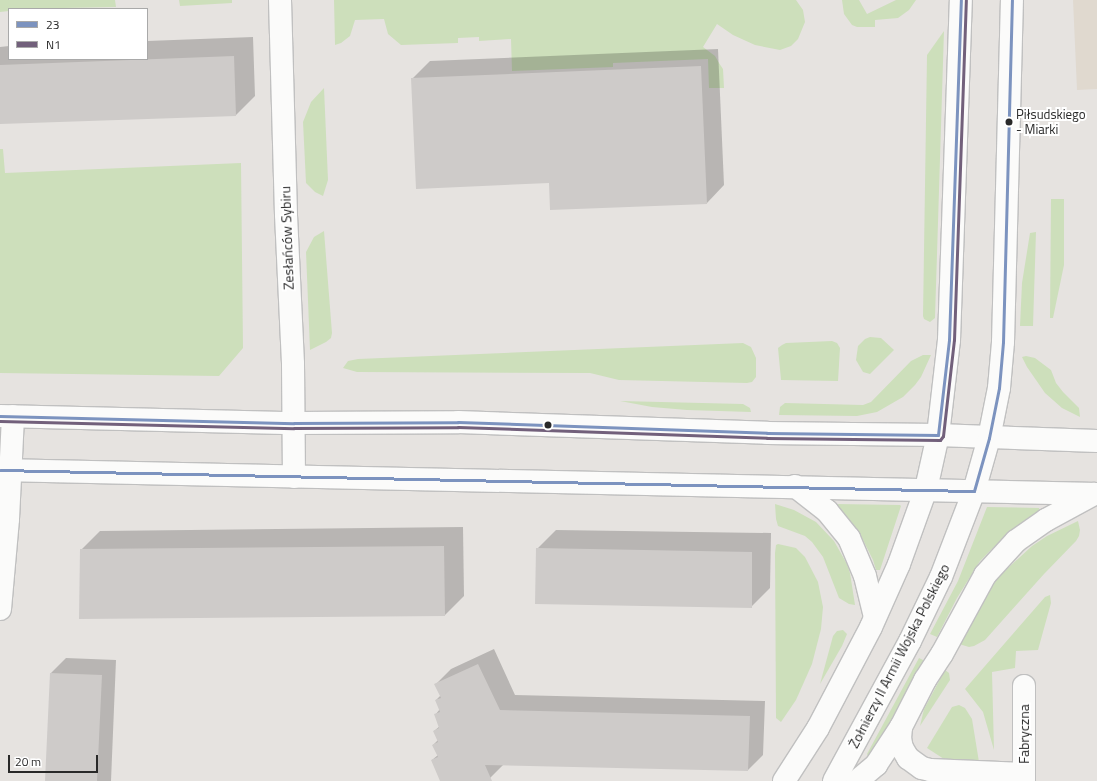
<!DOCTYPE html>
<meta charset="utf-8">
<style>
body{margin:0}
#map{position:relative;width:1097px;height:781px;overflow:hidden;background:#e6e3e0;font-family:"Titillium Web",sans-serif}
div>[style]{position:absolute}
.education>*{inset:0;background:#e0d9cf}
.green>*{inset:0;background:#cddfbb}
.shadow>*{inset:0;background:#0003}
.building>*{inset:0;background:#cecbc9}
.roads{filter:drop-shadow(1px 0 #c0c0c0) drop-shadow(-1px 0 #c0c0c0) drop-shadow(0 1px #c0c0c0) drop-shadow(0 -1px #c0c0c0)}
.street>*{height:22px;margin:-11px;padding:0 11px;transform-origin:11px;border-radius:11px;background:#fbfbfa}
.secondary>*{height:22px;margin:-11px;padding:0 11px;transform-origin:11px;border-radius:11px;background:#fbfbfa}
.bus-1>*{height:3px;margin:-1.5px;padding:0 1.5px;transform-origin:1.5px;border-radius:1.5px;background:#7c93bf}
.bus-2>*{height:3px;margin:-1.5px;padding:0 1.5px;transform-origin:1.5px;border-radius:1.5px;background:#72607b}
.dots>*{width:11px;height:11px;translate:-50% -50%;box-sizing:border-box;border:2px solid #fff;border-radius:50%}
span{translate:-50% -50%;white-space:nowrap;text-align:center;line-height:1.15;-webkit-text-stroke:4px #fff;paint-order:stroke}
.bus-label{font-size:13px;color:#292929}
.left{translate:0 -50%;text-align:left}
.street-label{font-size:14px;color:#292929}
.legend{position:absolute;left:8px;top:8px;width:140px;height:52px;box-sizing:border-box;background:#fff;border:1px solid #a9a9a9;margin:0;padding:5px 7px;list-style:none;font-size:12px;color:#292929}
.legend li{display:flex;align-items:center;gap:8px;height:20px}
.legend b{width:20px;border:1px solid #a9a9a9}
.scale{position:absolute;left:8px;top:755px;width:90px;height:18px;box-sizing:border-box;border:2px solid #292929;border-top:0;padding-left:5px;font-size:12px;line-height:14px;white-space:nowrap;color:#292929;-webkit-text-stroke:3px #fff;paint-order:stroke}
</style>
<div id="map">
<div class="education">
<i style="clip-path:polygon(1073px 0,1097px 0,1097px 89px,1077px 90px)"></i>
</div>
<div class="green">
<i style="clip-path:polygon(0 0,115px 0,116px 7px,9px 9px,9px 11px,0 12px)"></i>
<i style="clip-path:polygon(179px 0,232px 0,232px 3px,180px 6px)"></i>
<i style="clip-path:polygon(334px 0,796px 0,803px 10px,805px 22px,798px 39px,791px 46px,780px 50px,755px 45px,733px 35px,717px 24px,703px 47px,715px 56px,719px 63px,723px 69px,724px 88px,709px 88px,708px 59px,613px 63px,613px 67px,512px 71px,511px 39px,479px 41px,479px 37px,458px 38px,458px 43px,401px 45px,388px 34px,384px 19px,355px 20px,350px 36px,341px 43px,335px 45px)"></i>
<i style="clip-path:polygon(842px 0,859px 0,867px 14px,896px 0,916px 0,909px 10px,898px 18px,875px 20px,875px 27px,857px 27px,852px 25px,844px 14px)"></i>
<i style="clip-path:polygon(944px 31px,935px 318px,930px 322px,924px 319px,923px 316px,927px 55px)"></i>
<i style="clip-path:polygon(324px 88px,328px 180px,323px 196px,315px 192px,306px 183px,303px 122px,311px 102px)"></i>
<i style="clip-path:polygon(0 149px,3px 149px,5px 173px,241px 163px,243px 348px,219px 376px,0 373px)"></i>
<i style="clip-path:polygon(1051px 199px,1064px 199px,1064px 265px,1053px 318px,1050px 318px)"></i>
<i style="clip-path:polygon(324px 231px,332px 333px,331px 338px,326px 342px,310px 350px,306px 252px,314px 237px)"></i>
<i style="clip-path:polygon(1036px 232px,1033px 326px,1020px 326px,1022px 283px,1030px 233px)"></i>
<i style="clip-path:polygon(870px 337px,881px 338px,894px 350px,870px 374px,863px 372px,856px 360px,858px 346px,865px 339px)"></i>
<i style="clip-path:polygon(832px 341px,837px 343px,840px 348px,838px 381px,781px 380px,778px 348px,782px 345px,786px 343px)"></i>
<i style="clip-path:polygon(743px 343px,751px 347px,756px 358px,756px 377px,752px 382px,747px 383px,619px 380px,590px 373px,357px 372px,343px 368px,348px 361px,358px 359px)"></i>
<i style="clip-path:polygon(923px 355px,931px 355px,921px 377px,915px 385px,903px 397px,877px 412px,857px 416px,779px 415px,780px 407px,785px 403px,863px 405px,871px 402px,911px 361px)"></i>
<i style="clip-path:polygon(1026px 356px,1035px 358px,1051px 370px,1056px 383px,1063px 392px,1079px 408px,1080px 417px,1062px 408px,1045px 393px,1027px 367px,1022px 357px)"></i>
<i style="clip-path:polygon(620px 401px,743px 404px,750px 408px,751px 412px,687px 410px,652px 407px)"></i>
<i style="clip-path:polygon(775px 504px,794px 510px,816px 522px,834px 541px,847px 564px,850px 573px,855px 605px,849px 604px,839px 598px,823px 557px,812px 542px,805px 536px,778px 526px,776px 519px)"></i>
<i style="clip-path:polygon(836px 504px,900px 505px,901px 506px,880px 570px,876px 570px,873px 560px,861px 536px,836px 507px)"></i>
<i style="clip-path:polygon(987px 507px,1039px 508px,1040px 511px,1009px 532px,980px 561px,957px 598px,937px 637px,930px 634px,958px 581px)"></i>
<i style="clip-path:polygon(1078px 521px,1080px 530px,1079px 536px,1076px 541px,1044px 574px,985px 640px,974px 646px,969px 647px,959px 644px,996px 579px,1032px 546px,1047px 536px)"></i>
<i style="clip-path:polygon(778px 544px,796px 548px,805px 557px,818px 582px,823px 607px,821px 629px,812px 664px,796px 700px,781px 722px,776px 718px,775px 553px,776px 545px)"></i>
<i style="clip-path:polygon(1050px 595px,1051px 603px,1038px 650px,1016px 651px,1015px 668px,992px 672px,994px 750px,983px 712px,965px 689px,1045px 597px)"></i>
<i style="clip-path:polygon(843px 630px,847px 634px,842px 646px,820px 684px,833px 636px,837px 631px)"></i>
<i style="clip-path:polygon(919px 658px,925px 661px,887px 730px,870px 756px,868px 756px,867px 754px)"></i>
<i style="clip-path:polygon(945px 670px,949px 673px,950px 680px,920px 726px,924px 709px)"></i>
<i style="clip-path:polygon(959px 705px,965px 708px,972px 719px,979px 762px,944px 759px,927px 748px,952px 707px)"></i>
</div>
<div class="shadow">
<i style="clip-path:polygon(253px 37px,255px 96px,236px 115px,0 123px,0 47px,9px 46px,9px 59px,147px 59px,147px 41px)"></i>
<i style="clip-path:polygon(718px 49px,724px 185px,707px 203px,550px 182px,412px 79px,430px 61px)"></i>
<i style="clip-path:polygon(463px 527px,464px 596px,445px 615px,81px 550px,100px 531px)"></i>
<i style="clip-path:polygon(556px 530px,771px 533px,770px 588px,751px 607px,537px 549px)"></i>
<i style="clip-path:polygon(494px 649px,515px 695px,765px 701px,763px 755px,748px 770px,504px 764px,490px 778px,483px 781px,441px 781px,432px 760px,438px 755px,433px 745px,438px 740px,434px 731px,440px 726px,435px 715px,440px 709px,436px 700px,441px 695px,436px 684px,451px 669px)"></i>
<i style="clip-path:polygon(66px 658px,116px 660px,111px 781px,46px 781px,51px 673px)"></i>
</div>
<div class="building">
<i style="clip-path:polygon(234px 56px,236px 116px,0 124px,0 65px)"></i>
<i style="clip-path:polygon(701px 66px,707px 204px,550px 210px,549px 183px,416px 189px,411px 78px)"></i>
<i style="clip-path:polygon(444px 546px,445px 616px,79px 619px,80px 549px)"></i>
<i style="clip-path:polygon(536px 548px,752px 552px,752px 608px,535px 604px)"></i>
<i style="clip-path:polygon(478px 664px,500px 710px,750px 716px,748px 771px,485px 765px,492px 781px,440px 781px,431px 760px,438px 757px,432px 745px,438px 742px,433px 731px,439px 728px,434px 714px,440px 712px,435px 700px,441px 698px,434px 684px)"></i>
<i style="clip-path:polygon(50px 673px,102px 675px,97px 781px,45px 781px)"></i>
</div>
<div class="roads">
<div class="street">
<i style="left:280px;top:0;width:215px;rotate:88.4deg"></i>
<i style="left:286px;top:215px;width:149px;rotate:87.3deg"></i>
<i style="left:293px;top:364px;width:113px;rotate:89.5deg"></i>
<i style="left:0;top:609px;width:90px;rotate:-84.9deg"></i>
<i style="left:8px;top:519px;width:103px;rotate:-87.2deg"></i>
<i style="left:1024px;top:686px;width:95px;rotate:90deg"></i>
<i style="left:901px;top:727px;width:11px;rotate:95deg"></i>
<i style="left:900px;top:738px;width:10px;rotate:79deg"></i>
<i style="left:902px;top:748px;width:12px;rotate:59deg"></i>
<i style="left:908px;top:758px;width:17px;rotate:36deg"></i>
<i style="left:922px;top:768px;width:8px;rotate:14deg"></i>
<i style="left:930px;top:770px;width:94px;rotate:2.4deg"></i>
</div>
<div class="secondary">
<i style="left:0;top:416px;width:294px;rotate:1.4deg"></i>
<i style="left:294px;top:423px;width:164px;rotate:-0.3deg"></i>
<i style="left:458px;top:422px;width:309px;rotate:2deg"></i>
<i style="left:767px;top:433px;width:171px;rotate:0.7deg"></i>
<i style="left:938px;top:435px;width:159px;rotate:2.2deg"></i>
<i style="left:0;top:470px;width:1097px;rotate:1.25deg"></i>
<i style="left:795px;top:486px;width:41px;rotate:38deg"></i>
<i style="left:827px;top:511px;width:35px;rotate:51deg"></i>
<i style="left:849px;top:538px;width:41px;rotate:67.2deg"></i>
<i style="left:865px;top:576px;width:42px;rotate:76.3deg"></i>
<i style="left:784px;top:781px;width:63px;rotate:-57.3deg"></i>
<i style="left:818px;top:728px;width:114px;rotate:-62.3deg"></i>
<i style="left:871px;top:627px;width:69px;rotate:-66deg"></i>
<i style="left:899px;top:564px;width:80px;rotate:-70.2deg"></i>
<i style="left:926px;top:489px;width:55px;rotate:-77.5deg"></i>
<i style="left:938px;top:435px;width:96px;rotate:-83.4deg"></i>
<i style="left:949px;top:340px;width:340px;rotate:-88deg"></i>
<i style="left:834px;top:781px;width:159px;rotate:-61.5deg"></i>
<i style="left:910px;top:641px;width:71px;rotate:-64.2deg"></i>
<i style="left:941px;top:577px;width:92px;rotate:-69deg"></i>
<i style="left:974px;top:491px;width:55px;rotate:-74.2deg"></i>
<i style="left:989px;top:438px;width:51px;rotate:-78.7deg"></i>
<i style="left:999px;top:388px;width:46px;rotate:-85deg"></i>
<i style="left:1003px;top:342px;width:342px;rotate:-88.5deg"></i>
<i style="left:857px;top:781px;width:25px;rotate:-40deg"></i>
<i style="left:876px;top:765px;width:45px;rotate:-56.7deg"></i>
<i style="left:901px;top:727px;width:53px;rotate:-62.9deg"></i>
<i style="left:925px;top:680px;width:31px;rotate:-57deg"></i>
<i style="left:942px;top:654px;width:90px;rotate:-61.4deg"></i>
<i style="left:985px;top:575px;width:46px;rotate:-47.6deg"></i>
<i style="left:1016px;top:541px;width:37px;rotate:-35deg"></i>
<i style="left:1046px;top:520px;width:55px;rotate:-28.4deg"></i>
</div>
</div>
<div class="bus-1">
<i style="left:0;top:416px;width:294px;rotate:1.4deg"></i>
<i style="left:294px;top:423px;width:164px;rotate:-0.3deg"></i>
<i style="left:458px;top:422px;width:309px;rotate:2deg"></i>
<i style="left:767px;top:433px;width:171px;rotate:0.7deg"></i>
<i style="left:938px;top:435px;width:96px;rotate:-83.4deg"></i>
<i style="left:949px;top:340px;width:340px;rotate:-88deg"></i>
<i style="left:0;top:470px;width:974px;rotate:1.24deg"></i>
<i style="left:974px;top:491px;width:55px;rotate:-74.2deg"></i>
<i style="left:989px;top:438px;width:51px;rotate:-78.7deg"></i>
<i style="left:999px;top:388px;width:46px;rotate:-85deg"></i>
<i style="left:1003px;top:342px;width:342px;rotate:-88.5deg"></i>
</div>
<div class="bus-2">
<i style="left:0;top:421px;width:294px;rotate:1.4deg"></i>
<i style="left:294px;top:428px;width:164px;rotate:-0.3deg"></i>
<i style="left:458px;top:427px;width:309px;rotate:2deg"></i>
<i style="left:767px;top:438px;width:173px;rotate:0.7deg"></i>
<i style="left:940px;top:440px;width:5px;rotate:-53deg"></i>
<i style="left:943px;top:436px;width:97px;rotate:-83.5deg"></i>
<i style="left:954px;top:340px;width:340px;rotate:-88deg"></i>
</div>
<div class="dots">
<i style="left:1009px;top:122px;background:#292929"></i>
<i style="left:548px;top:425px;background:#292929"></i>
</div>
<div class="bus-label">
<span class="left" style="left:1016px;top:122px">Piłsudskiego<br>- Miarki</span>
</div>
<div class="street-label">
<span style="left:287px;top:238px;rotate:-92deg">Zesłańców Sybiru</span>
<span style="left:899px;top:656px;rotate:-63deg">Żołnierzy II Armii Wojska Polskiego</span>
<span style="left:1024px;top:734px;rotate:-90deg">Fabryczna</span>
</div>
<ul class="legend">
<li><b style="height:5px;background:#7c93bf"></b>23</li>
<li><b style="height:5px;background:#72607b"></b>N1</li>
</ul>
<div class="scale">20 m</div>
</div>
